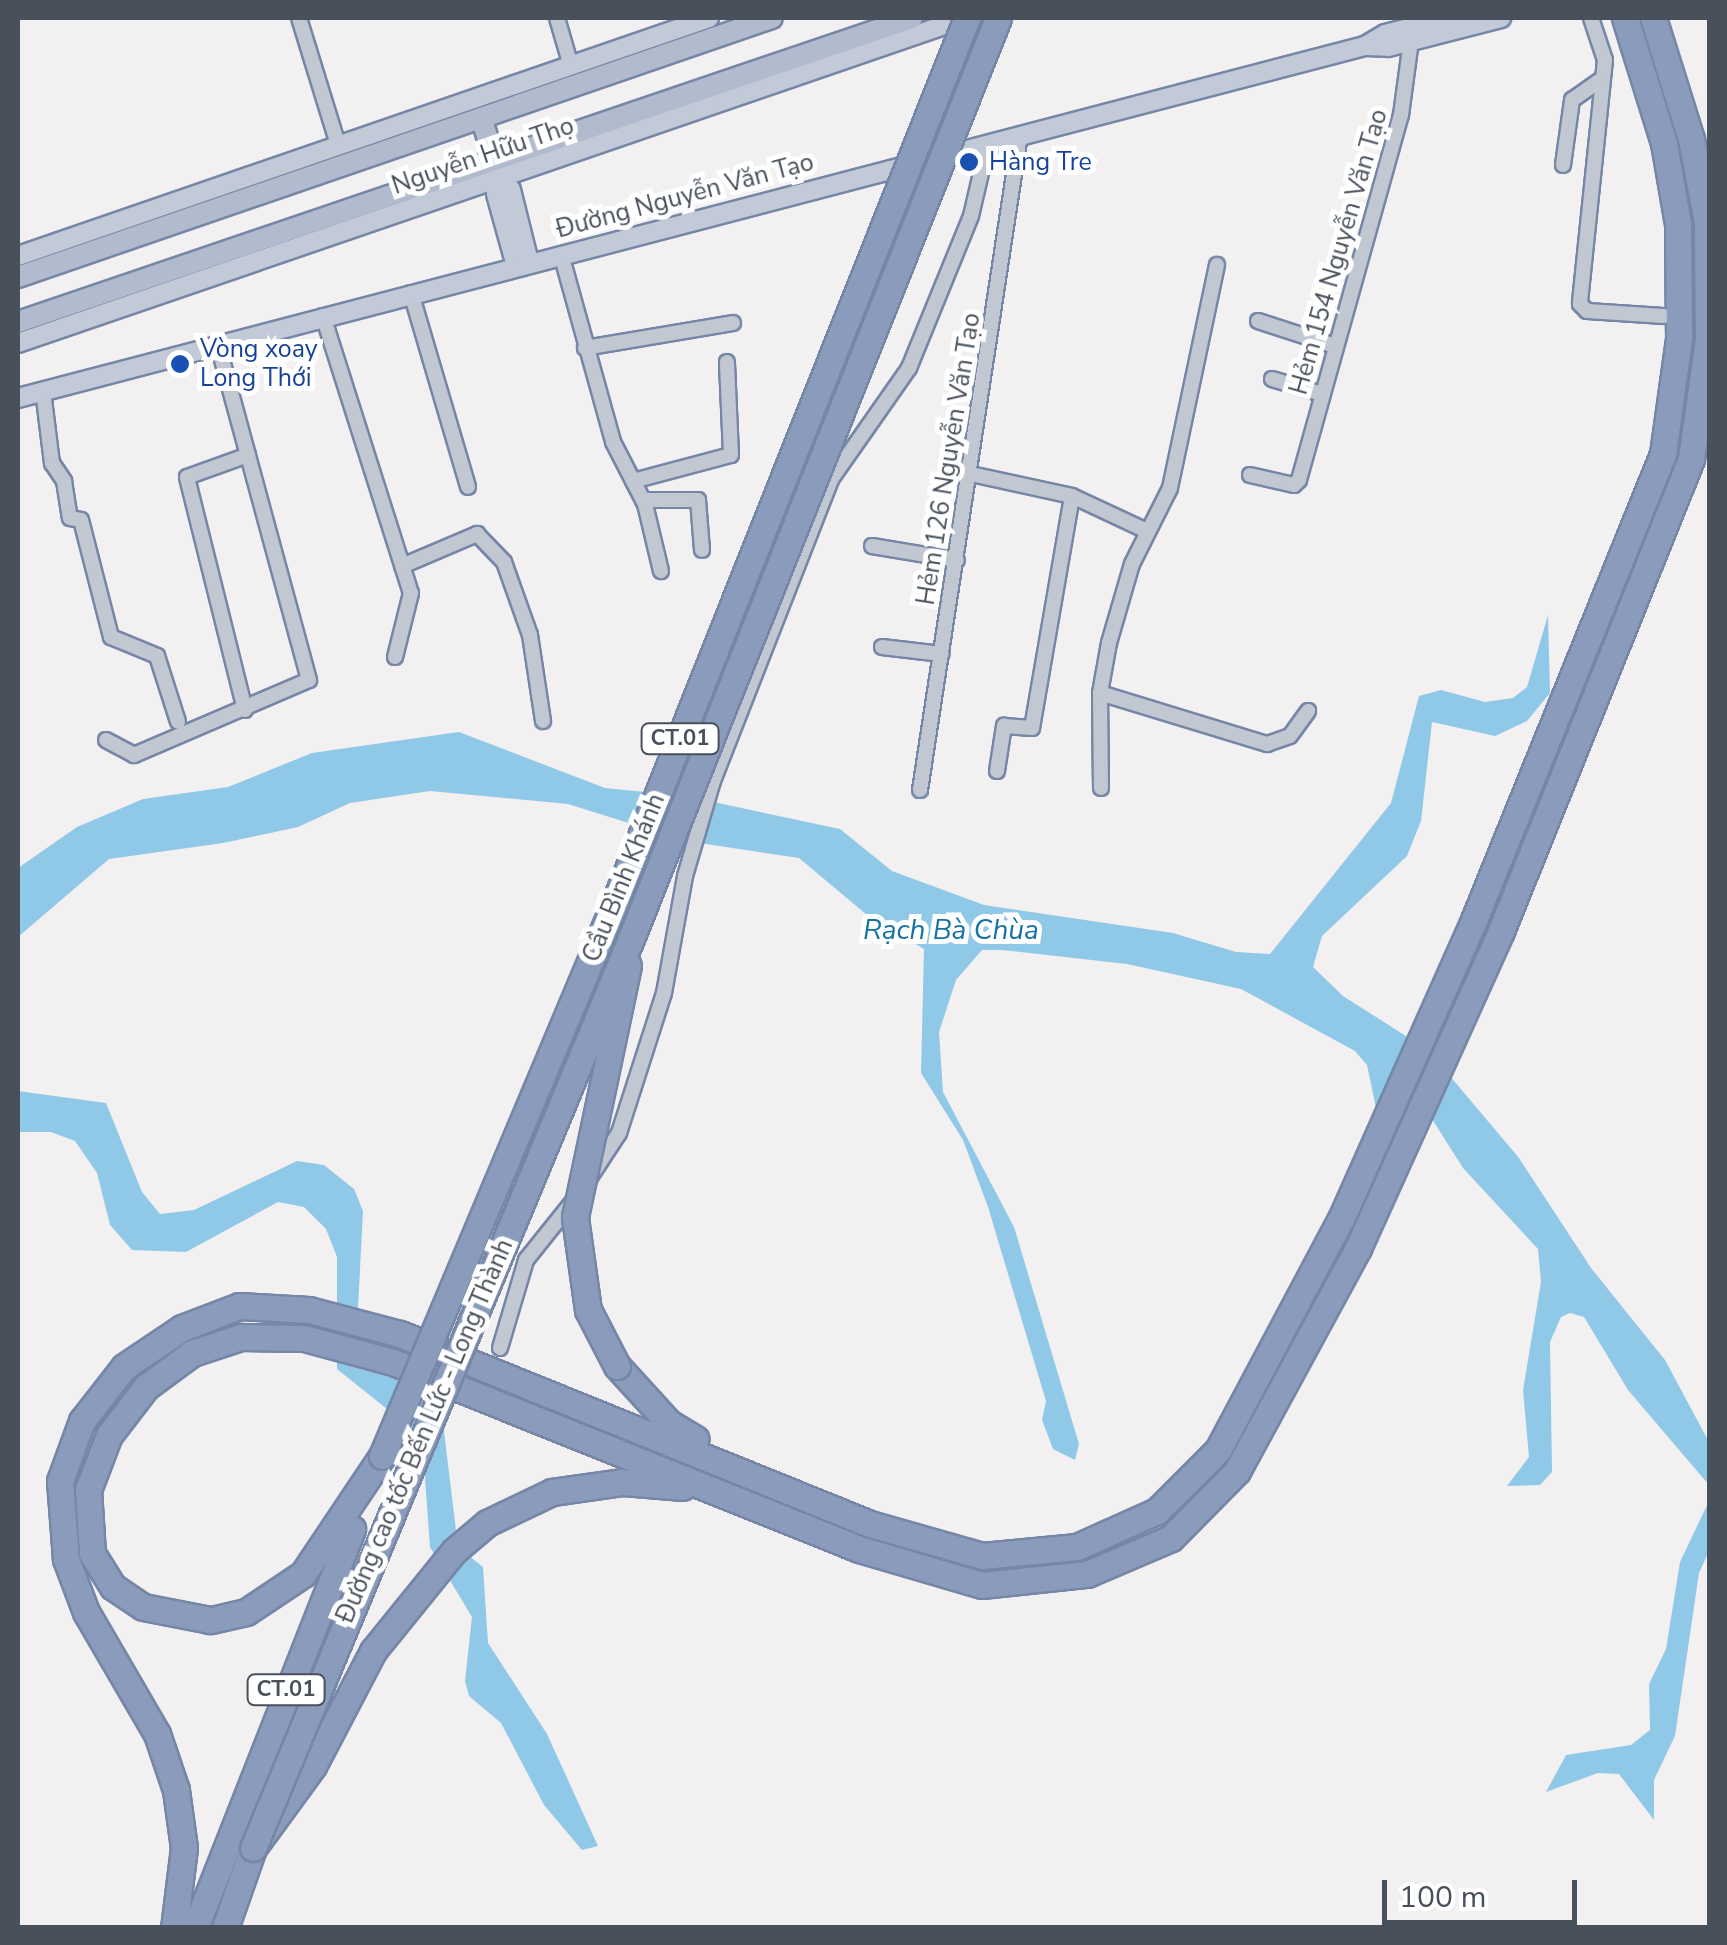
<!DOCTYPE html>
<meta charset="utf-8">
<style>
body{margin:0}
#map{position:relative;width:1727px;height:1945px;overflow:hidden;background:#f2f0f0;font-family:"Nunito Sans",sans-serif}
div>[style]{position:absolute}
.water>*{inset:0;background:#90c9e8}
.roads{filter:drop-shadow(2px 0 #7586a7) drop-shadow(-2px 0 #7586a7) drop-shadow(0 2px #7586a7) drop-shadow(0 -2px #7586a7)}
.minor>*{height:14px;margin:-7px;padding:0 7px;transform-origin:7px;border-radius:7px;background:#c1c8d1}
.secondary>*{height:18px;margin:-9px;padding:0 9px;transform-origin:9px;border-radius:9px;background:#c3cad7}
.primary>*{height:20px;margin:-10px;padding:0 10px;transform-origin:10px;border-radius:10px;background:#b1bbcd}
.motorway>*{height:25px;margin:-12.5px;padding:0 12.5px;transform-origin:12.5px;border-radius:12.5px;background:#8a9bbc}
.bridges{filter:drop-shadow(2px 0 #7586a7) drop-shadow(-2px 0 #7586a7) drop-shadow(0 2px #7586a7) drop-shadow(0 -2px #7586a7)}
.motorway-bridge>*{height:25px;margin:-12.5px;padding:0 12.5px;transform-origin:12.5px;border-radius:12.5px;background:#8a9bbc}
.dots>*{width:28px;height:28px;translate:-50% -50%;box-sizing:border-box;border:5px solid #fff;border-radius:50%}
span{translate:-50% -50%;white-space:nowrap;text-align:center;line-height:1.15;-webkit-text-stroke:10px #fff;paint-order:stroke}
.shield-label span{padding:2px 8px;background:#fff;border:2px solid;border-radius:8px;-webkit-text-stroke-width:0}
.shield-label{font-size:22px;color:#48505c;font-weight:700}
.street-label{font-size:25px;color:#48505c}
.transit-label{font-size:25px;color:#164399}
.left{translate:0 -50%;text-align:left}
.water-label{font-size:28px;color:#1472a4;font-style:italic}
.frame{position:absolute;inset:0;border:20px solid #48505c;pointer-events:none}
.scale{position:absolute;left:1382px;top:1880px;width:195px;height:45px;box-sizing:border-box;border:5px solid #48505c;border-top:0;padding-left:12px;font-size:30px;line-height:35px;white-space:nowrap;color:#48505c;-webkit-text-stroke:8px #fff;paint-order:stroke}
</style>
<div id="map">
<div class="water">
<i style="clip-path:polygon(1548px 615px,1550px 693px,1527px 721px,1495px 736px,1432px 722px,1421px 821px,1407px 856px,1322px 936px,1313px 967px,1343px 996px,1428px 1050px,1519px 1158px,1591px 1268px,1665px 1360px,1709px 1442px,1709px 1485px,1628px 1390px,1584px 1317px,1570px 1313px,1561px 1317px,1550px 1342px,1552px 1472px,1540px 1485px,1507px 1486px,1529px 1457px,1523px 1390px,1541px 1282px,1538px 1249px,1463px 1168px,1413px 1089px,1403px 1101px,1405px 1134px,1380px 1187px,1382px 1137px,1367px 1065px,1355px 1051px,1241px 989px,1127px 964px,1002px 950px,982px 950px,956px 980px,939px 1032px,943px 1092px,1014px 1227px,1079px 1444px,1075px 1460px,1053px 1449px,1042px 1420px,1046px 1401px,988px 1207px,963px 1140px,921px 1073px,924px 949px,867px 915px,799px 858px,686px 841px,568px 804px,430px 791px,350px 803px,298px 827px,223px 843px,109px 859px,18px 937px,18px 868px,77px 827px,143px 799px,228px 787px,312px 753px,459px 732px,605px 788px,685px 796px,840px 829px,892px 871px,984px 905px,1173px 933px,1236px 952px,1270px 954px,1391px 803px,1419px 696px,1441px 690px,1485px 702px,1513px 698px,1527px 687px)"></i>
<i style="clip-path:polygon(18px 1091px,106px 1103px,142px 1192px,160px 1214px,194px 1210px,297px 1161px,324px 1165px,354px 1189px,363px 1211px,357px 1328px,443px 1423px,458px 1547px,483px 1567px,488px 1643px,547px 1734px,598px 1846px,582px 1850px,544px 1805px,501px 1723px,469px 1696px,465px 1681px,472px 1617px,430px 1547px,424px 1464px,397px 1417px,337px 1369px,337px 1257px,326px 1229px,304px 1207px,278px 1202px,186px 1252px,132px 1250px,110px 1225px,97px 1173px,75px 1141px,51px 1132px,18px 1132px)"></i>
<i style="clip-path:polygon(1709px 1501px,1709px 1551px,1699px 1573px,1675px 1736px,1654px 1780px,1654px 1820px,1619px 1774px,1598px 1773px,1546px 1792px,1566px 1755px,1631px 1745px,1650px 1730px,1649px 1684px,1666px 1649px,1680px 1562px)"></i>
</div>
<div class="roads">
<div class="minor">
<i style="left:299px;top:18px;width:133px;rotate:72.9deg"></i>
<i style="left:557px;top:18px;width:50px;rotate:73.7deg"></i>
<i style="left:1591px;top:18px;width:44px;rotate:71.6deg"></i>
<i style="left:1605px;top:60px;width:245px;rotate:95.9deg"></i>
<i style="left:1580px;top:304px;width:10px;rotate:45deg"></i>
<i style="left:1587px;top:311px;width:77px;rotate:3.7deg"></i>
<i style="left:1563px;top:165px;width:66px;rotate:-82.1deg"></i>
<i style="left:1572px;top:100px;width:33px;rotate:-35deg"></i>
<i style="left:561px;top:254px;width:195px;rotate:74.5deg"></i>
<i style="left:613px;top:442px;width:70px;rotate:62.7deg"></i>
<i style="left:645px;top:504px;width:69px;rotate:76.6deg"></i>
<i style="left:411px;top:293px;width:202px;rotate:73.6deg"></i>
<i style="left:323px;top:316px;width:291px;rotate:72.4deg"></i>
<i style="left:411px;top:593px;width:66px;rotate:104deg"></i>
<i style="left:1258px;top:321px;width:81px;rotate:18deg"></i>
<i style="left:585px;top:348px;width:150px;rotate:-9.6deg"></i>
<i style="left:1272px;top:379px;width:52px;rotate:16.7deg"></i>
<i style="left:43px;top:391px;width:73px;rotate:82.9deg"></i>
<i style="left:52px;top:463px;width:22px;rotate:56deg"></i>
<i style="left:64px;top:481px;width:37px;rotate:81deg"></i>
<i style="left:70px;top:518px;width:11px;rotate:10deg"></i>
<i style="left:81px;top:520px;width:121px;rotate:75.6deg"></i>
<i style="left:111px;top:637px;width:50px;rotate:22.4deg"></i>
<i style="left:157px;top:656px;width:69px;rotate:72.3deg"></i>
<i style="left:971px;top:474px;width:103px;rotate:12.3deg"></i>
<i style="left:1072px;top:496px;width:83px;rotate:25deg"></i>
<i style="left:1250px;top:475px;width:45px;rotate:12.8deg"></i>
<i style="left:1294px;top:485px;width:7px;rotate:-45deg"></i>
<i style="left:1299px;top:480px;width:379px;rotate:-74.4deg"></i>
<i style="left:1401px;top:115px;width:75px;rotate:-82.3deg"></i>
<i style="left:633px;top:481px;width:101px;rotate:-14.9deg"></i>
<i style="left:731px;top:455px;width:93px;rotate:-92.5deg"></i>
<i style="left:643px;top:500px;width:55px"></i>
<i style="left:698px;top:500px;width:50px;rotate:85.4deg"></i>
<i style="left:872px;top:546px;width:86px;rotate:9.4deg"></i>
<i style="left:402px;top:566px;width:82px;rotate:-23.1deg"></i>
<i style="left:477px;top:534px;width:39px;rotate:46deg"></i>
<i style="left:504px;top:562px;width:77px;rotate:70.4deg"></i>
<i style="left:530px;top:635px;width:87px;rotate:81.4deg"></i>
<i style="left:882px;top:647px;width:60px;rotate:6.7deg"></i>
<i style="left:1100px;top:693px;width:175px;rotate:17deg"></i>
<i style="left:1267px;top:744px;width:24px;rotate:-19deg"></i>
<i style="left:1290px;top:736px;width:31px;rotate:-54deg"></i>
<i style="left:245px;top:710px;width:240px;rotate:-104deg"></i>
<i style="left:187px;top:477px;width:65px;rotate:-19.8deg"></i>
<i style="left:106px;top:740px;width:32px;rotate:28deg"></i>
<i style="left:134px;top:755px;width:190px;rotate:-23.2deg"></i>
<i style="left:309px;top:680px;width:348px;rotate:-105.2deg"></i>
<i style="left:997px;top:771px;width:46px;rotate:-81.2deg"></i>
<i style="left:1004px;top:726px;width:28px;rotate:4deg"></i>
<i style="left:1032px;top:728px;width:235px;rotate:-80.2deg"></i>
<i style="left:1101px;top:788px;width:95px;rotate:-90.6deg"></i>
<i style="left:1100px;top:693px;width:51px;rotate:-79.8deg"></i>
<i style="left:1109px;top:643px;width:82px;rotate:-73.8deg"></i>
<i style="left:1132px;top:564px;width:85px;rotate:-63.4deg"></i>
<i style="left:1170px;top:488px;width:228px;rotate:-78.1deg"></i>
<i style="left:920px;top:790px;width:663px;rotate:-81.32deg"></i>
<i style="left:587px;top:1182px;width:59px;rotate:-56.9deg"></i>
<i style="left:619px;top:1133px;width:147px;rotate:-72.2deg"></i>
<i style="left:664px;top:993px;width:119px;rotate:-79.8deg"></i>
<i style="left:685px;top:876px;width:99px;rotate:-73.6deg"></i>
<i style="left:713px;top:781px;width:326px;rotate:-68.6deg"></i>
<i style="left:832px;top:478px;width:134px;rotate:-55deg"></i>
<i style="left:909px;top:368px;width:164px;rotate:-67.8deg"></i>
<i style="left:971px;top:216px;width:71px;rotate:-76.9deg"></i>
<i style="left:500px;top:1348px;width:92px;rotate:-73.5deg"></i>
<i style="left:526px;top:1260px;width:77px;rotate:-51.3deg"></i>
</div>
<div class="secondary">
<i style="left:1365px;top:46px;width:23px;rotate:-31deg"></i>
<i style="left:1385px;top:34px;width:65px;rotate:-14.3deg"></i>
<i style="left:497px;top:170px;width:24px;rotate:55deg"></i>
<i style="left:511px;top:190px;width:74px;rotate:76deg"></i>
<i style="left:500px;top:177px;width:17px;rotate:103deg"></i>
<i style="left:496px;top:194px;width:75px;rotate:74.5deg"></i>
<i style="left:18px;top:256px;width:731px;rotate:-19.01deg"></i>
<i style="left:18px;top:343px;width:1001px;rotate:-18.94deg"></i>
<i style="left:18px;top:398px;width:1392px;rotate:-14.65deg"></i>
<i style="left:1365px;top:46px;width:23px;rotate:2deg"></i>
<i style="left:1388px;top:47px;width:117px;rotate:-14.4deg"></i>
</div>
<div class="primary">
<i style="left:482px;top:120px;width:41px;rotate:72.9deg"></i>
<i style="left:18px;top:277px;width:797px;rotate:-18.96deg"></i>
<i style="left:18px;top:322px;width:944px;rotate:-18.78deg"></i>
</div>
<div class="motorway">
<i style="left:617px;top:1366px;width:77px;rotate:47.6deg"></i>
<i style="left:669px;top:1423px;width:31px;rotate:31deg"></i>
<i style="left:382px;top:1456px;width:142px;rotate:123.8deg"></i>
<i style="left:303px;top:1574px;width:69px;rotate:146.3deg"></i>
<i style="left:246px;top:1612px;width:37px;rotate:167deg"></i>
<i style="left:210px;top:1620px;width:68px;rotate:-169deg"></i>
<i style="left:143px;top:1607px;width:36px;rotate:-146deg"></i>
<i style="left:113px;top:1587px;width:40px;rotate:-122deg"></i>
<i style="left:92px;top:1553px;width:63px;rotate:-93.6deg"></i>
<i style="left:88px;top:1490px;width:59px;rotate:-69.1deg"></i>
<i style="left:109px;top:1435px;width:61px;rotate:-52.4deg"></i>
<i style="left:146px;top:1387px;width:57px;rotate:-36.5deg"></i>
<i style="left:192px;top:1353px;width:52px;rotate:-18.1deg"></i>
<i style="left:241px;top:1337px;width:63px;rotate:0.9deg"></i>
<i style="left:304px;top:1338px;width:92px;rotate:15.1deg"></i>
<i style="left:393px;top:1362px;width:502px;rotate:21.86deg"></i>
<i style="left:859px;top:1549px;width:128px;rotate:16.3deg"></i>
<i style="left:982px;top:1585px;width:106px;rotate:-6deg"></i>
<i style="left:1087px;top:1574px;width:91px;rotate:-23.2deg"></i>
<i style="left:1171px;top:1538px;width:94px;rotate:-45.4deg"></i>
<i style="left:1237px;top:1471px;width:254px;rotate:-61.5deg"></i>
<i style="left:1358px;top:1248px;width:348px;rotate:-65.7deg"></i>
<i style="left:1501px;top:931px;width:509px;rotate:-68.07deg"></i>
<i style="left:1691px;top:459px;width:121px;rotate:-81.9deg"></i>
<i style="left:1708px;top:339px;width:117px;rotate:-90.5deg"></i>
<i style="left:1707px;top:222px;width:85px;rotate:-100.9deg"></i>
<i style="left:1691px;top:139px;width:127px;rotate:-107.4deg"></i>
<i style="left:174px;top:1928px;width:81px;rotate:-82.9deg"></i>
<i style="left:184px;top:1848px;width:59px;rotate:-97.9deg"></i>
<i style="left:176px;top:1790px;width:59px;rotate:-108.7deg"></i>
<i style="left:157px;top:1734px;width:141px;rotate:-120.2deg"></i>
<i style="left:86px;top:1612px;width:57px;rotate:-110.7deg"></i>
<i style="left:66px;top:1559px;width:78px;rotate:-94.4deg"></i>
<i style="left:60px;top:1481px;width:64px;rotate:-69.9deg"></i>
<i style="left:82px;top:1421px;width:68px;rotate:-52.1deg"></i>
<i style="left:124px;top:1367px;width:70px;rotate:-33.9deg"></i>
<i style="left:182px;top:1328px;width:61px;rotate:-21.1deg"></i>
<i style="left:239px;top:1306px;width:70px;rotate:3.3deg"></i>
<i style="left:309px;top:1310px;width:94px;rotate:14.8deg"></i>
<i style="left:400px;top:1334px;width:507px;rotate:22.01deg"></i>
<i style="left:870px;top:1524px;width:116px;rotate:15.9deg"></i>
<i style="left:982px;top:1556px;width:95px;rotate:-5.4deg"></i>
<i style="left:1077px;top:1547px;width:88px;rotate:-24.2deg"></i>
<i style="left:1157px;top:1511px;width:86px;rotate:-45deg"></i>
<i style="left:1218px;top:1450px;width:262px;rotate:-62deg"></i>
<i style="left:1341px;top:1219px;width:327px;rotate:-66deg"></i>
<i style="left:1474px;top:920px;width:503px;rotate:-67.92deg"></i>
<i style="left:1663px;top:454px;width:117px;rotate:-82.1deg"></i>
<i style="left:1679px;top:338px;width:114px;rotate:-90.5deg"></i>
<i style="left:1678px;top:224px;width:82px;rotate:-99.8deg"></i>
<i style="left:1664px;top:143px;width:131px;rotate:-107.3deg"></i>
<i style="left:195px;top:1928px;width:429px;rotate:-68.5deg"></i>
<i style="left:225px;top:1928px;width:85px;rotate:-70.7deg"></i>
<i style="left:253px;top:1848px;width:102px;rotate:-53.8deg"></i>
<i style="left:313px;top:1766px;width:130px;rotate:-62.4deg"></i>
<i style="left:373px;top:1651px;width:129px;rotate:-51deg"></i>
<i style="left:454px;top:1551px;width:43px;rotate:-40.3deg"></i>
<i style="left:487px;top:1523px;width:72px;rotate:-25.5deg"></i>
<i style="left:552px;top:1492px;width:72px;rotate:-8deg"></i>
<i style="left:623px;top:1482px;width:60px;rotate:4.8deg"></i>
</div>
</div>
<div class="bridges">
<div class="motorway-bridge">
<i style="left:617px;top:1366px;width:63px;rotate:-117.4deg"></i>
<i style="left:588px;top:1310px;width:94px;rotate:-98deg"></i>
<i style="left:575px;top:1217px;width:257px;rotate:-78.1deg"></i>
<i style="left:382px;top:1456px;width:583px;rotate:-67.18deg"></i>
<i style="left:608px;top:919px;width:970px;rotate:-68.28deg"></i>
<i style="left:253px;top:1848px;width:988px;rotate:-67.43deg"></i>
<i style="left:632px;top:936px;width:988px;rotate:-68.26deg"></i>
</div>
</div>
<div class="dots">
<i style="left:969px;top:162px;background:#1a4fb4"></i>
<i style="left:180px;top:364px;background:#1a4fb4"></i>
</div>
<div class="shield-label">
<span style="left:680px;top:739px">CT.01</span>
<span style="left:286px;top:1690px">CT.01</span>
</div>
<div class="street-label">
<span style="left:483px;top:156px;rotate:-19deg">Nguyễn Hữu Thọ</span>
<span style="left:685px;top:196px;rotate:-15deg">Đường Nguyễn Văn Tạo</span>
<span style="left:1339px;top:252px;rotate:-74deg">Hẻm 154 Nguyễn Văn Tạo</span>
<span style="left:949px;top:459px;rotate:-81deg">Hẻm 126 Nguyễn Văn Tạo</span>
<span style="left:624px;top:878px;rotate:-68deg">Cầu Bình Khánh</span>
<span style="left:425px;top:1431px;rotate:-67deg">Đường cao tốc Bến Lức - Long Thành</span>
</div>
<div class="transit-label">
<span class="left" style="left:989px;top:162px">Hàng Tre</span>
<span class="left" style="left:200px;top:364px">Vòng xoay<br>Long Thới</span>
</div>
<div class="water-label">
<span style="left:951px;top:930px">Rạch Bà Chùa</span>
</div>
<div class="frame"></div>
<div class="scale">100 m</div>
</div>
